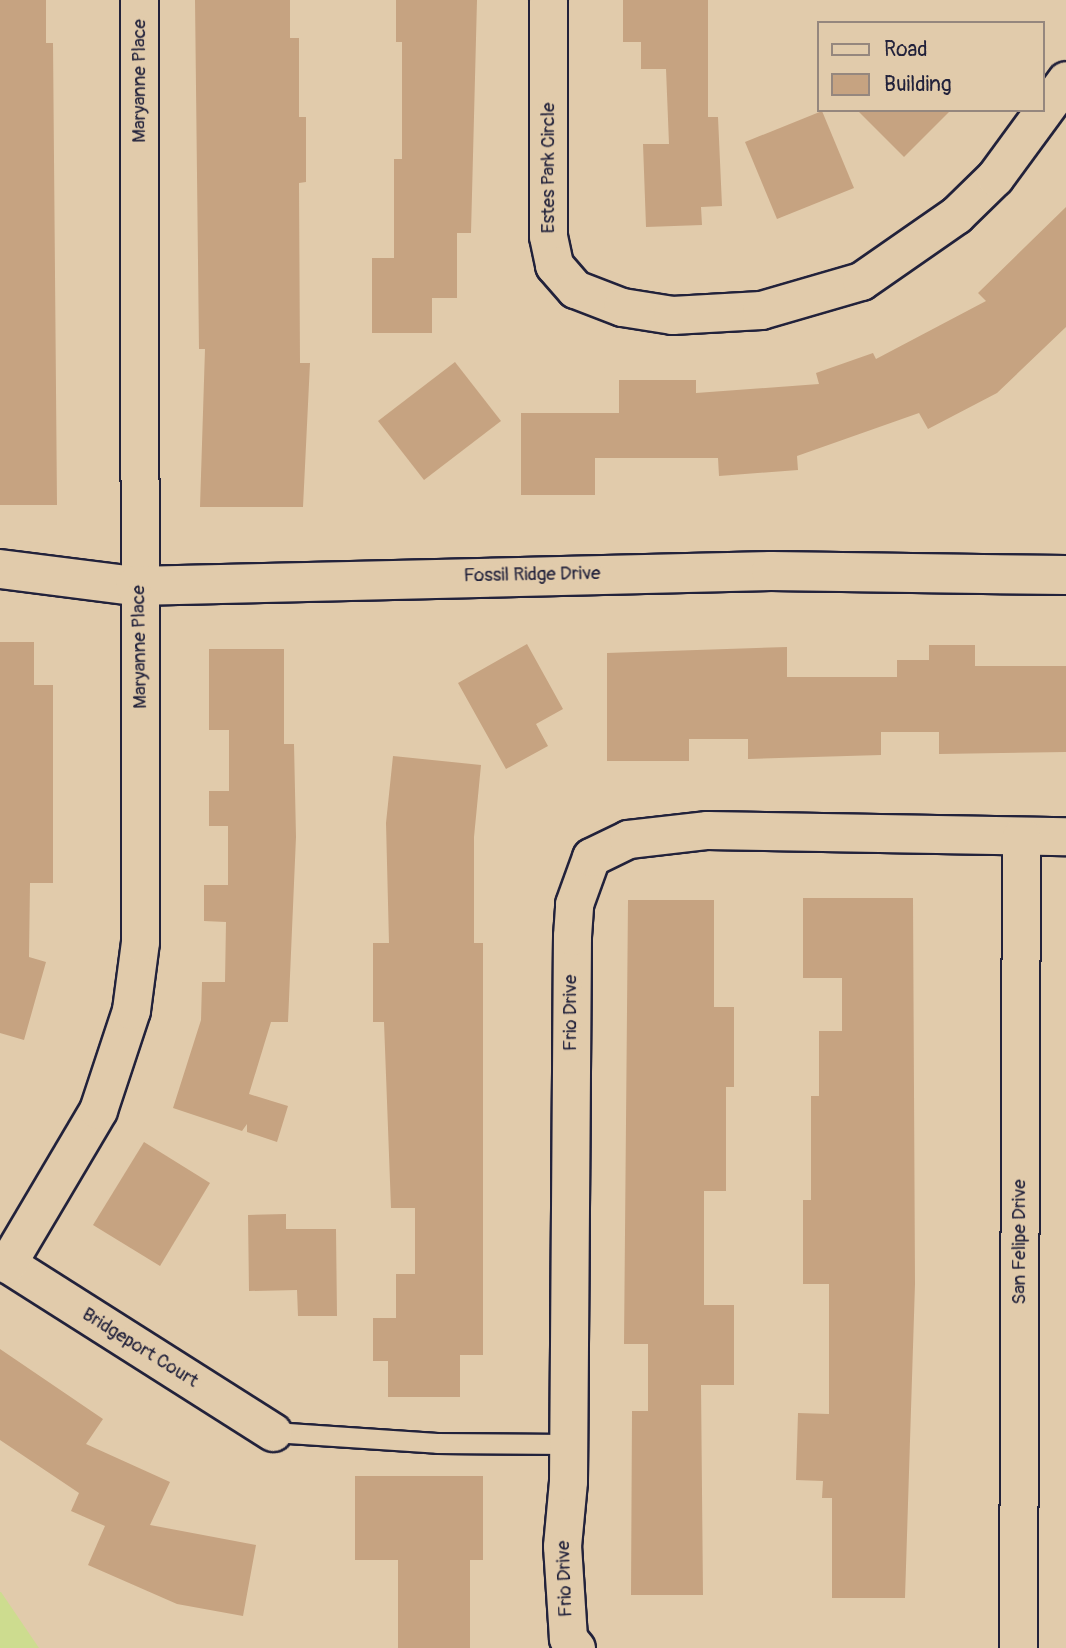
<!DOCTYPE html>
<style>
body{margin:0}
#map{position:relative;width:1066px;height:1648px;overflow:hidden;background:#e1cbab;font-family:Pangolin,sans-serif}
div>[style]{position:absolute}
.green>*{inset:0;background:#cddc8f}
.building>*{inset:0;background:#c6a381}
.roads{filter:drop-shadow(2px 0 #22223b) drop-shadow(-2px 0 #22223b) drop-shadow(0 2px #22223b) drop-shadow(0 -2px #22223b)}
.lane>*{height:19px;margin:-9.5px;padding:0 9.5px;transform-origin:9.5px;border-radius:9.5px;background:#e1cbab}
.street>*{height:37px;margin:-18.5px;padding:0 18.5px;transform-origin:18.5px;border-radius:18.5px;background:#e1cbab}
.secondary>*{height:38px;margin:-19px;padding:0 19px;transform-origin:19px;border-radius:19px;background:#e1cbab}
span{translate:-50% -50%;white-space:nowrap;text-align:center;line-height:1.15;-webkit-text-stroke:6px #e1cbab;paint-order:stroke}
.street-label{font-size:19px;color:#22223b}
.legend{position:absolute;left:817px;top:21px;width:228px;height:91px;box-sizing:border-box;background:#e1cbab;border:2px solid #95877e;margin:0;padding:9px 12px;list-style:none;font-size:21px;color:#22223b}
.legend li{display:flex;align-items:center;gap:14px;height:35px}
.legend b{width:35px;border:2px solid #95877e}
</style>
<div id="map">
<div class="green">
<i style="clip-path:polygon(0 1592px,1px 1592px,39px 1648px,0 1648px)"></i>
</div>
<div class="building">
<i style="clip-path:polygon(0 0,46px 0,46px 43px,53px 43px,57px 505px,0 505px)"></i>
<i style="clip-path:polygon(195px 0,290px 0,290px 38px,299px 38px,299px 117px,306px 117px,306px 182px,299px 183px,300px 363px,310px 363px,303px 507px,200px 507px,205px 349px,199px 349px)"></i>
<i style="clip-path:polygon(396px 0,477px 0,471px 233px,457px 233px,457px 298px,432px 298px,432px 333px,372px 333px,372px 258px,394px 258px,394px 159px,402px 159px,402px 42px,396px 42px)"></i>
<i style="clip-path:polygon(623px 0,708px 0,708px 117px,718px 117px,722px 206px,701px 207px,702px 225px,646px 227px,643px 144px,669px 144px,666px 69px,641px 69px,641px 42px,623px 42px)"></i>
<i style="clip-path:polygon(857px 110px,951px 110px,904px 157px)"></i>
<i style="clip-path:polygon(822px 111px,854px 188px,777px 219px,745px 142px)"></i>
<i style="clip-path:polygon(1066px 207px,1066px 327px,997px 393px,928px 429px,919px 413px,797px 456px,798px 470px,719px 476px,718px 458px,595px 458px,595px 495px,521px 495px,521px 413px,619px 413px,619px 380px,696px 380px,696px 393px,819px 384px,816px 373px,873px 353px,876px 359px,986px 301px,978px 293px)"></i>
<i style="clip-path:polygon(455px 362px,501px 421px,424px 480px,378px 421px)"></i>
<i style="clip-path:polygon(0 642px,34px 642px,34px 685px,53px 685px,53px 883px,30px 883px,29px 957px,46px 962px,24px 1040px,0 1033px)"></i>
<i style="clip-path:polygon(527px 644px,563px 709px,536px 724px,548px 746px,506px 769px,458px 683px)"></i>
<i style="clip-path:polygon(929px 645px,975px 645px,975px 666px,1066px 666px,1066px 752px,939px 754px,939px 732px,881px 732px,881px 755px,748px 759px,748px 739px,689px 739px,689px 761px,607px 761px,607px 653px,787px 647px,787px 677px,897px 677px,897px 660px,929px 660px)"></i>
<i style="clip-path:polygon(209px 649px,284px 649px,284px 744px,294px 744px,296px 837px,288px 1022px,271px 1022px,249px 1094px,288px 1106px,277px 1142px,247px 1132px,247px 1124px,242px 1131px,173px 1108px,201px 1020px,202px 982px,225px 982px,226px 922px,204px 921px,204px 885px,228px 885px,228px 826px,209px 826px,209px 791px,229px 791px,229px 730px,209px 730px)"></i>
<i style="clip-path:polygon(393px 756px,481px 765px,474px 837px,474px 943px,483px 943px,483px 1355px,460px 1355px,460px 1397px,388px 1397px,388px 1361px,373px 1361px,373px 1318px,396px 1318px,396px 1274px,415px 1274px,415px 1208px,391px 1208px,384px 1022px,373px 1022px,373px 943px,389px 943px,386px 823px)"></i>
<i style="clip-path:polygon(803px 898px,913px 898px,915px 1284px,905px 1598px,832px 1598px,832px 1498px,822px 1498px,823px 1481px,796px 1480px,798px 1413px,829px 1414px,829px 1284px,803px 1284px,803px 1200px,811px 1200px,811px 1096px,819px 1096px,819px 1031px,842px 1031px,842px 978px,803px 978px)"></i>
<i style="clip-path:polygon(628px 900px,714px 900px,714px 1007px,734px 1007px,734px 1087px,726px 1087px,726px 1191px,704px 1191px,704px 1305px,734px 1305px,734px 1385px,701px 1385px,703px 1595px,631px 1595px,632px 1411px,648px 1411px,648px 1344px,624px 1344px)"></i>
<i style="clip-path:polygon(144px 1142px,210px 1183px,160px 1266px,93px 1225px)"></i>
<i style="clip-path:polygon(286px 1214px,286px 1229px,336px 1229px,337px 1316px,298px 1316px,297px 1290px,249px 1291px,248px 1215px)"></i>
<i style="clip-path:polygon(0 1349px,103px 1419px,86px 1444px,170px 1482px,150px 1525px,256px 1545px,243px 1616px,177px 1604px,88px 1565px,105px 1526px,71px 1511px,79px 1493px,0 1440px)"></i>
<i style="clip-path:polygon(355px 1476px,483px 1476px,483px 1560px,470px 1560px,470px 1648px,398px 1648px,398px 1560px,355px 1560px)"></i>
</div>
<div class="roads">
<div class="lane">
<i style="left:273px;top:1432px;width:164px;rotate:3.8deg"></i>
<i style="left:437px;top:1443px;width:131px;rotate:0.4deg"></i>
</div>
<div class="street">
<i style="left:548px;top:0;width:236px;rotate:90deg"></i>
<i style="left:548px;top:236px;width:30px;rotate:78deg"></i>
<i style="left:554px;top:265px;width:32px;rotate:49deg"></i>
<i style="left:575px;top:289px;width:50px;rotate:21deg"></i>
<i style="left:622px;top:307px;width:51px;rotate:9.1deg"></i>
<i style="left:672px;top:315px;width:89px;rotate:-3.2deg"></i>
<i style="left:761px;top:310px;width:104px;rotate:-16.2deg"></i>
<i style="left:861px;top:281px;width:116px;rotate:-34.8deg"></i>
<i style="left:956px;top:215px;width:54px;rotate:-44.3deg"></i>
<i style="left:995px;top:177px;width:120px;rotate:-53.8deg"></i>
<i style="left:0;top:1259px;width:323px;rotate:32.4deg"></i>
<i style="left:7px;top:1264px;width:179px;rotate:-59.4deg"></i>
<i style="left:98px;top:1110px;width:105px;rotate:-71.7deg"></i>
<i style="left:131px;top:1010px;width:69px;rotate:-82.5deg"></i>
<i style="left:140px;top:942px;width:942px;rotate:-90.06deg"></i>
<i style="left:576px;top:1648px;width:13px;rotate:-129deg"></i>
<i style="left:568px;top:1638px;width:92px;rotate:-93.7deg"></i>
<i style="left:562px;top:1546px;width:65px;rotate:-84.7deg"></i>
<i style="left:568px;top:1481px;width:545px;rotate:-89.58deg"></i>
<i style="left:572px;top:936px;width:32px;rotate:-86deg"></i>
<i style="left:574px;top:904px;width:50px;rotate:-70.1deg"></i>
<i style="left:591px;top:857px;width:41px;rotate:-25.9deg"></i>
<i style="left:628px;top:839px;width:80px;rotate:-6.5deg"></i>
<i style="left:707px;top:830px;width:359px;rotate:1deg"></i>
<i style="left:1018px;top:1648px;width:812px;rotate:-89.79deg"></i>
</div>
<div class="secondary">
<i style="left:0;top:569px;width:136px;rotate:7.2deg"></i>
<i style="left:135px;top:586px;width:636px;rotate:-1.35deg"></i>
<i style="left:771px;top:571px;width:295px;rotate:0.8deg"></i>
</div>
</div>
<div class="street-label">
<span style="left:140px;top:81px;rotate:-90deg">Maryanne Place</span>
<span style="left:549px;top:168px;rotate:-90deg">Estes Park Circle</span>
<span style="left:532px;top:575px;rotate:-1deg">Fossil Ridge Drive</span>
<span style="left:140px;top:647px;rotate:-91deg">Maryanne Place</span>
<span style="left:571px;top:1013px;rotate:-90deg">Frio Drive</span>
<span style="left:1020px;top:1242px;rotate:-90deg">San Felipe Drive</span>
<span style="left:140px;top:1348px;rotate:32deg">Bridgeport Court</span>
<span style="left:565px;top:1579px;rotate:-92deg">Frio Drive</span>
</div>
<ul class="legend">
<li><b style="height:9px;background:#e1cbab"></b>Road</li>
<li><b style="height:19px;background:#c6a381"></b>Building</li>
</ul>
</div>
